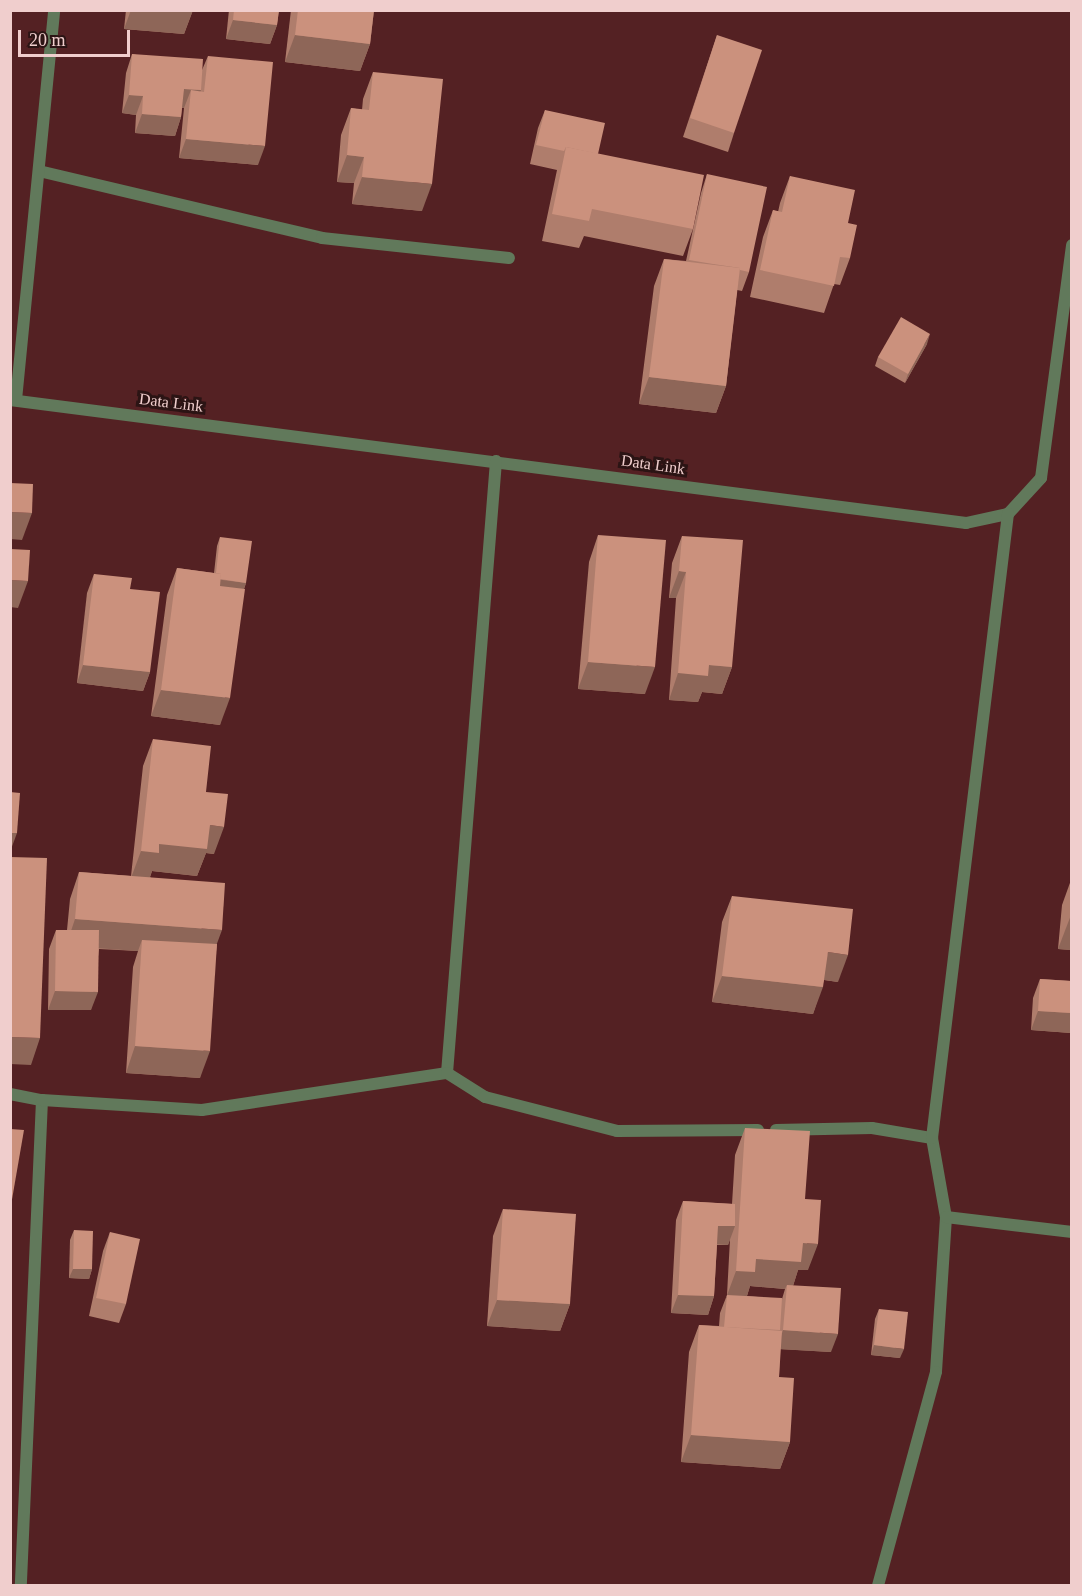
<!DOCTYPE html>
<style>
body{margin:0}
#map{position:relative;width:1082px;height:1596px;overflow:hidden;background:#542123;font-family:Georgia,serif}
div>[style]{position:absolute}
.street>*{height:12px;margin:-6px;padding:0 6px;transform-origin:6px;border-radius:6px;background:#61795b}
.wall>*{inset:0;background:#af7d6c}
.shaded-wall>*{inset:0;background:#8e6658}
.building>*{inset:0;background:#cb917d}
span{translate:-50% -50%;white-space:nowrap;text-align:center;line-height:1.15;-webkit-text-stroke:6px #2b1414;paint-order:stroke}
.street-label{font-size:16px;color:#f0cecd}
.frame{position:absolute;inset:0;border:12px solid #f0cecd;pointer-events:none}
.scale{position:absolute;left:18px;top:30px;width:112px;height:27px;box-sizing:border-box;border:3px solid #f0cecd;border-top:0;padding-left:8px;font-size:18px;line-height:21px;white-space:nowrap;color:#f0cecd;-webkit-text-stroke:4px #2b1414;paint-order:stroke}
</style>
<div id="map">
<div class="street">
<i style="left:39px;top:171px;width:291px;rotate:13.3deg"></i>
<i style="left:322px;top:238px;width:188px;rotate:6.1deg"></i>
<i style="left:10px;top:400px;width:964px;rotate:7.33deg"></i>
<i style="left:966px;top:523px;width:43px;rotate:-12.1deg"></i>
<i style="left:1008px;top:514px;width:49px;rotate:-47.5deg"></i>
<i style="left:1041px;top:478px;width:235px;rotate:-82.4deg"></i>
<i style="left:16px;top:400px;width:392px;rotate:-84.4deg"></i>
<i style="left:447px;top:1073px;width:614px;rotate:-85.42deg"></i>
<i style="left:10px;top:1094px;width:33px;rotate:11deg"></i>
<i style="left:42px;top:1100px;width:486px;rotate:92.5deg"></i>
<i style="left:42px;top:1100px;width:160px;rotate:3.6deg"></i>
<i style="left:202px;top:1110px;width:248px;rotate:-8.6deg"></i>
<i style="left:447px;top:1073px;width:45px;rotate:32.3deg"></i>
<i style="left:485px;top:1097px;width:136px;rotate:14.4deg"></i>
<i style="left:617px;top:1131px;width:141px;rotate:-0.4deg"></i>
<i style="left:776px;top:1130px;width:96px;rotate:-1.2deg"></i>
<i style="left:872px;top:1128px;width:61px;rotate:9.5deg"></i>
<i style="left:932px;top:1138px;width:80px;rotate:80deg"></i>
<i style="left:946px;top:1217px;width:155px;rotate:93.7deg"></i>
<i style="left:936px;top:1372px;width:222px;rotate:105.2deg"></i>
<i style="left:932px;top:1138px;width:629px;rotate:-83.06deg"></i>
<i style="left:946px;top:1217px;width:127px;rotate:6.8deg"></i>
</div>
<div class="wall">
<i style="clip-path:polygon(126px 10px,193px 10px,184px 34px,124px 29px)"></i>
<i style="clip-path:polygon(229px 10px,279px 10px,277px 25px,270px 44px,226px 39px)"></i>
<i style="clip-path:polygon(291px 10px,374px 10px,370px 44px,360px 71px,285px 62px)"></i>
<i style="clip-path:polygon(717px 35px,734px 133px,728px 152px,683px 137px)"></i>
<i style="clip-path:polygon(132px 54px,202px 70px,208px 56px,258px 165px,179px 158px,184px 108px,182px 108px,181px 117px,175px 136px,135px 133px,136px 115px,122px 113px,126px 73px)"></i>
<i style="clip-path:polygon(373px 72px,422px 211px,352px 204px,354px 183px,337px 182px,341px 135px,351px 108px,362px 110px,363px 99px)"></i>
<i style="clip-path:polygon(545px 110px,598px 154px,693px 229px,683px 256px,584px 236px,579px 248px,542px 241px,557px 170px,530px 164px,538px 128px)"></i>
<i style="clip-path:polygon(707px 174px,749px 272px,742px 291px,737px 290px,726px 386px,716px 413px,639px 404px,654px 286px,664px 259px,686px 261px,701px 193px)"></i>
<i style="clip-path:polygon(790px 176px,848px 223px,850px 258px,840px 285px,834px 284px,824px 313px,750px 297px,763px 237px,773px 210px,778px 212px,780px 203px)"></i>
<i style="clip-path:polygon(927px 344px,905px 383px,875px 366px,878px 357px)"></i>
<i style="clip-path:polygon(598px 535px,645px 694px,578px 689px,589px 562px)"></i>
<i style="clip-path:polygon(682px 536px,732px 667px,722px 694px,702px 692px,698px 702px,669px 700px,676px 598px,669px 598px,672px 563px)"></i>
<i style="clip-path:polygon(220px 537px,246px 583px,244px 589px,220px 725px,151px 716px,167px 595px,177px 568px,214px 573px,217px 546px)"></i>
<i style="clip-path:polygon(94px 574px,130px 589px,150px 672px,143px 691px,77px 683px,87px 593px)"></i>
<i style="clip-path:polygon(153px 739px,206px 792px,214px 854px,206px 853px,197px 876px,152px 871px,150px 877px,217px 944px,200px 1078px,126px 1073px,133px 967px,138px 951px,99px 949px,91px 1010px,48px 1010px,49px 949px,56px 930px,67px 930px,70px 899px,79px 872px,131px 876px,143px 766px)"></i>
<i style="clip-path:polygon(1071px 880px,1071px 950px,1058px 949px,1062px 905px)"></i>
<i style="clip-path:polygon(732px 896px,838px 982px,824px 980px,813px 1014px,712px 1002px,722px 922px)"></i>
<i style="clip-path:polygon(1040px 979px,1071px 981px,1071px 1033px,1031px 1030px,1033px 998px)"></i>
<i style="clip-path:polygon(evenodd,745px 1128px,805px 1199px,808px 1270px,798px 1270px,793px 1286px,831px 1352px,780px 1349px,779px 1377px,790px 1442px,780px 1469px,681px 1462px,689px 1352px,699px 1325px,719px 1326px,720px 1313px,727px 1295px,730px 1239px,728px 1245px,717px 1245px,714px 1296px,708px 1315px,671px 1313px,676px 1220px,683px 1201px,732px 1204px,735px 1155px,745px 1128px,750px 1286px,785px 1289px,782px 1299px,747px 1296px,750px 1286px)"></i>
<i style="clip-path:polygon(503px 1209px,570px 1304px,560px 1331px,487px 1326px,493px 1236px)"></i>
<i style="clip-path:polygon(74px 1230px,92px 1269px,89px 1279px,69px 1278px,70px 1240px)"></i>
<i style="clip-path:polygon(110px 1232px,126px 1304px,119px 1323px,89px 1316px,103px 1251px)"></i>
<i style="clip-path:polygon(879px 1309px,900px 1358px,871px 1355px,875px 1319px)"></i>
</div>
<div class="shaded-wall">
<i style="clip-path:polygon(131px 10px,193px 10px,184px 34px,124px 29px)"></i>
<i style="clip-path:polygon(233px 20px,277px 25px,270px 44px,226px 39px)"></i>
<i style="clip-path:polygon(295px 35px,370px 44px,360px 71px,285px 62px)"></i>
<i style="clip-path:polygon(184px 89px,201px 90px,194px 109px,191px 90px,184px 108px,177px 107px)"></i>
<i style="clip-path:polygon(129px 95px,143px 96px,136px 115px,122px 113px)"></i>
<i style="clip-path:polygon(142px 114px,181px 117px,175px 136px,135px 133px)"></i>
<i style="clip-path:polygon(186px 139px,265px 146px,258px 165px,179px 158px)"></i>
<i style="clip-path:polygon(347px 155px,364px 157px,354px 183px,337px 182px)"></i>
<i style="clip-path:polygon(362px 177px,432px 184px,422px 211px,352px 204px)"></i>
<i style="clip-path:polygon(930px 334px,927px 344px,905px 383px,908px 374px)"></i>
<i style="clip-path:polygon(649px 377px,726px 386px,716px 413px,639px 404px)"></i>
<i style="clip-path:polygon(10px 512px,32px 513px,22px 540px,10px 539px)"></i>
<i style="clip-path:polygon(679px 571px,686px 572px,676px 598px,669px 598px)"></i>
<i style="clip-path:polygon(215px 579px,246px 583px,243px 592px,212px 588px)"></i>
<i style="clip-path:polygon(10px 580px,28px 581px,18px 608px,10px 607px)"></i>
<i style="clip-path:polygon(588px 662px,655px 667px,645px 694px,578px 689px)"></i>
<i style="clip-path:polygon(83px 665px,150px 672px,143px 691px,77px 683px)"></i>
<i style="clip-path:polygon(709px 665px,732px 667px,722px 694px,702px 692px,698px 702px,669px 700px,678px 673px)"></i>
<i style="clip-path:polygon(161px 690px,230px 698px,220px 725px,151px 716px)"></i>
<i style="clip-path:polygon(210px 825px,224px 827px,214px 854px,206px 853px,197px 876px,152px 871px,149px 880px,131px 878px,141px 851px)"></i>
<i style="clip-path:polygon(10px 833px,17px 833px,10px 852px)"></i>
<i style="clip-path:polygon(1071px 915px,1071px 950px,1058px 949px)"></i>
<i style="clip-path:polygon(75px 919px,222px 930px,212px 957px,142px 940px,138px 951px,66px 946px)"></i>
<i style="clip-path:polygon(828px 952px,848px 955px,838px 982px,818px 979px)"></i>
<i style="clip-path:polygon(722px 976px,823px 987px,813px 1014px,712px 1002px)"></i>
<i style="clip-path:polygon(55px 991px,98px 992px,91px 1010px,48px 1010px)"></i>
<i style="clip-path:polygon(1038px 1011px,1071px 1013px,1071px 1033px,1031px 1030px)"></i>
<i style="clip-path:polygon(10px 1037px,40px 1038px,31px 1065px,10px 1064px)"></i>
<i style="clip-path:polygon(135px 1046px,210px 1051px,200px 1078px,126px 1073px)"></i>
<i style="clip-path:polygon(718px 1226px,735px 1226px,728px 1245px,711px 1244px)"></i>
<i style="clip-path:polygon(803px 1243px,818px 1244px,808px 1270px,798px 1270px,792px 1289px,787px 1285px,785px 1289px,750px 1286px,746px 1299px,726px 1298px,736px 1271px,756px 1259px)"></i>
<i style="clip-path:polygon(73px 1269px,92px 1269px,89px 1279px,69px 1278px)"></i>
<i style="clip-path:polygon(678px 1295px,714px 1296px,708px 1315px,671px 1313px)"></i>
<i style="clip-path:polygon(497px 1300px,570px 1304px,560px 1331px,487px 1326px)"></i>
<i style="clip-path:polygon(783px 1330px,838px 1334px,831px 1352px,777px 1349px)"></i>
<i style="clip-path:polygon(874px 1345px,904px 1349px,900px 1358px,871px 1355px)"></i>
<i style="clip-path:polygon(691px 1435px,790px 1442px,780px 1469px,681px 1462px)"></i>
</div>
<div class="building">
<i style="clip-path:polygon(234px 10px,279px 10px,277px 25px,233px 20px)"></i>
<i style="clip-path:polygon(298px 10px,374px 10px,370px 44px,295px 35px)"></i>
<i style="clip-path:polygon(717px 35px,762px 50px,734px 133px,690px 118px)"></i>
<i style="clip-path:polygon(132px 54px,203px 59px,201px 90px,184px 89px,181px 117px,142px 114px,143px 96px,129px 95px)"></i>
<i style="clip-path:polygon(208px 56px,273px 62px,265px 146px,186px 139px,191px 90px,204px 92px)"></i>
<i style="clip-path:polygon(373px 72px,443px 79px,432px 184px,362px 177px,364px 157px,347px 155px,351px 108px,369px 110px)"></i>
<i style="clip-path:polygon(545px 110px,605px 123px,598px 154px,566px 147px,564px 151px,536px 145px)"></i>
<i style="clip-path:polygon(566px 147px,704px 175px,693px 229px,592px 209px,589px 221px,552px 214px)"></i>
<i style="clip-path:polygon(707px 174px,767px 187px,749px 272px,740px 270px,740px 268px,713px 264px,689px 260px)"></i>
<i style="clip-path:polygon(790px 176px,855px 190px,848px 223px,857px 225px,850px 258px,840px 257px,834px 286px,760px 270px,773px 210px,782px 212px)"></i>
<i style="clip-path:polygon(664px 259px,740px 268px,726px 386px,649px 377px)"></i>
<i style="clip-path:polygon(901px 317px,930px 334px,908px 374px,878px 357px)"></i>
<i style="clip-path:polygon(10px 483px,33px 484px,32px 513px,10px 512px)"></i>
<i style="clip-path:polygon(598px 535px,666px 540px,655px 667px,588px 662px)"></i>
<i style="clip-path:polygon(682px 536px,743px 540px,732px 667px,709px 665px,708px 676px,678px 673px,686px 572px,679px 571px)"></i>
<i style="clip-path:polygon(220px 537px,252px 541px,246px 583px,220px 579px,221px 574px,216px 573px)"></i>
<i style="clip-path:polygon(10px 549px,30px 550px,28px 581px,10px 580px)"></i>
<i style="clip-path:polygon(177px 568px,221px 574px,220px 586px,245px 589px,230px 698px,161px 690px)"></i>
<i style="clip-path:polygon(94px 574px,132px 578px,130px 589px,160px 592px,150px 672px,83px 665px)"></i>
<i style="clip-path:polygon(153px 739px,211px 746px,206px 792px,228px 794px,224px 827px,210px 825px,207px 849px,159px 844px,159px 853px,141px 851px)"></i>
<i style="clip-path:polygon(10px 792px,20px 793px,17px 833px,10px 833px)"></i>
<i style="clip-path:polygon(10px 857px,47px 858px,40px 1038px,10px 1037px)"></i>
<i style="clip-path:polygon(79px 872px,225px 883px,222px 930px,75px 919px)"></i>
<i style="clip-path:polygon(732px 896px,853px 909px,848px 955px,828px 952px,823px 987px,722px 976px)"></i>
<i style="clip-path:polygon(56px 930px,99px 930px,98px 992px,55px 991px)"></i>
<i style="clip-path:polygon(142px 940px,217px 944px,210px 1051px,135px 1046px)"></i>
<i style="clip-path:polygon(1040px 979px,1071px 981px,1071px 1013px,1038px 1011px)"></i>
<i style="clip-path:polygon(745px 1128px,810px 1131px,805px 1199px,821px 1200px,818px 1244px,803px 1243px,801px 1262px,756px 1259px,755px 1272px,736px 1271px)"></i>
<i style="clip-path:polygon(10px 1129px,24px 1130px,10px 1211px)"></i>
<i style="clip-path:polygon(683px 1201px,735px 1204px,735px 1226px,718px 1226px,714px 1296px,678px 1295px)"></i>
<i style="clip-path:polygon(503px 1209px,576px 1214px,570px 1304px,497px 1300px)"></i>
<i style="clip-path:polygon(74px 1230px,93px 1231px,92px 1269px,73px 1269px)"></i>
<i style="clip-path:polygon(110px 1232px,140px 1239px,126px 1304px,96px 1298px)"></i>
<i style="clip-path:polygon(787px 1285px,841px 1288px,838px 1334px,783px 1330px)"></i>
<i style="clip-path:polygon(727px 1295px,782px 1298px,780px 1330px,724px 1327px)"></i>
<i style="clip-path:polygon(879px 1309px,908px 1312px,904px 1349px,874px 1345px)"></i>
<i style="clip-path:polygon(699px 1325px,782px 1331px,779px 1377px,794px 1378px,790px 1442px,691px 1435px)"></i>
</div>
<div class="street-label">
<span style="left:171px;top:403px;rotate:7deg">Data Link</span>
<span style="left:653px;top:465px;rotate:8deg">Data Link</span>
</div>
<div class="frame"></div>
<div class="scale">20 m</div>
</div>
